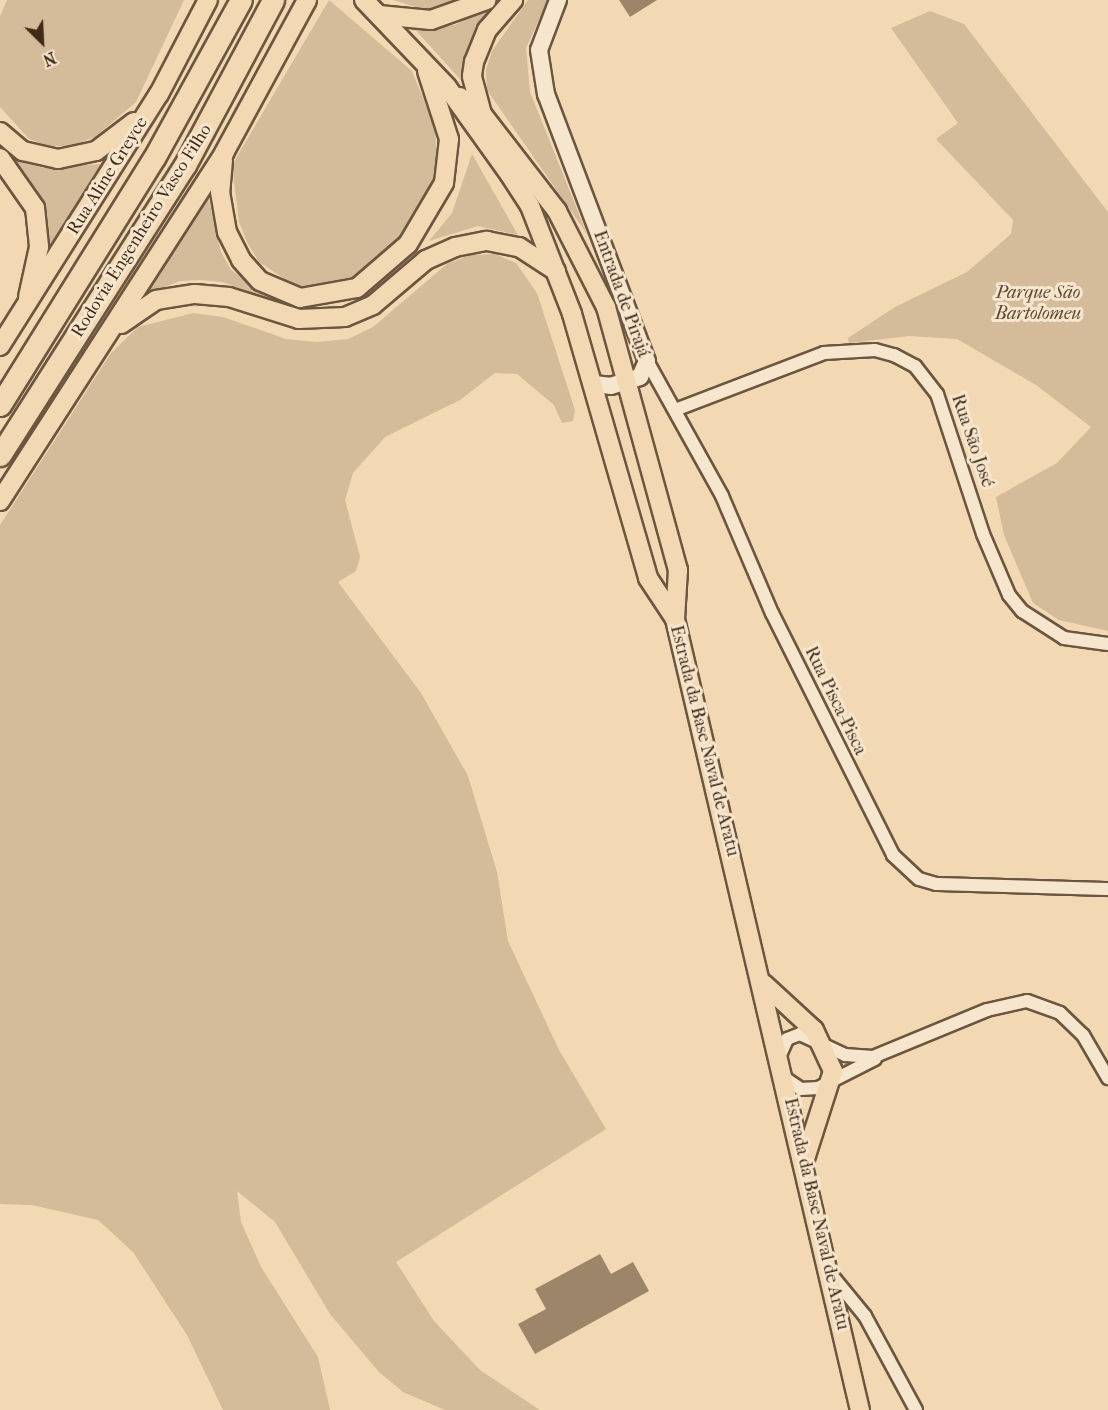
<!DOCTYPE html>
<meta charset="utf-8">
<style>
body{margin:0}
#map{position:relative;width:1108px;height:1410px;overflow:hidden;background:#f3d9b3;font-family:"IM FELL French Canon",serif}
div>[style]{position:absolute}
.green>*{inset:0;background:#d4bb99}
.building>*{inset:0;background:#9d8569}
.roads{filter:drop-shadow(2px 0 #6c563f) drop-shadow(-2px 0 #6c563f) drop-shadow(0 2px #6c563f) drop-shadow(0 -2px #6c563f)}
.street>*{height:12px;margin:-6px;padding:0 6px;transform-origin:6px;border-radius:6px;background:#f7e6ce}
.secondary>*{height:16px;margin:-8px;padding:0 8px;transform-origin:8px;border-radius:8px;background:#f7e6ce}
.primary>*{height:18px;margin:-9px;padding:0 9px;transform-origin:9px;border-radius:9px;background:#f3d9b3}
.highway>*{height:21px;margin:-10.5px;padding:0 10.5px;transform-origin:10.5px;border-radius:10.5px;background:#f3d9b3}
span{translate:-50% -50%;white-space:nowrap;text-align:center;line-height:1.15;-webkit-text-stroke:6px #f7e6ce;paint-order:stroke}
.street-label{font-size:18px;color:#3f2a18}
.park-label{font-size:18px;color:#5d4732;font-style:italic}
.north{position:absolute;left:12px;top:12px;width:60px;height:60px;-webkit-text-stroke:4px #f7e6ce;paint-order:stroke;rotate:156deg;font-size:16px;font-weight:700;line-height:24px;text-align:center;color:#3f2a18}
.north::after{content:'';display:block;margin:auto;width:21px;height:27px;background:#3f2a18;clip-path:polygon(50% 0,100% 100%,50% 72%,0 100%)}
</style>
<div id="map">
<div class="green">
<i style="clip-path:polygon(7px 0,184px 0,136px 102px,95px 137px,72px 146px,48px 146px,29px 139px,0 107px,0 16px)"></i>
<i style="clip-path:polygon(329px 0,412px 71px,435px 128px,438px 172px,430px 194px,397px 245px,358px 277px,315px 287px,294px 285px,259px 262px,247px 242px,239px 222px,232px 165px)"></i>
<i style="clip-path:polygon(393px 0,461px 0,429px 11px)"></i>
<i style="clip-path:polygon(502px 0,469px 50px,469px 89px,410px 24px,427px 28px,455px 25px)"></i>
<i style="clip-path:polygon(528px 0,548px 0,526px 48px,530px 92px,587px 234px,487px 90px,486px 70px,492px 51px)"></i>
<i style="clip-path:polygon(930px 11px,964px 24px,1108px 212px,1108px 631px,1059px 620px,1033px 603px,1004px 535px,996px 497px,1057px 463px,1091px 427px,1036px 385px,957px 339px,909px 336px,849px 343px,848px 338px,895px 307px,967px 272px,1011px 234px,1013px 220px,936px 139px,958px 123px,891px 28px)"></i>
<i style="clip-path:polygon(6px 146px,23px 161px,43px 168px,101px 164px,50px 246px,44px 203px)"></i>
<i style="clip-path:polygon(472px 154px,518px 235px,478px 226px,429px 241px,452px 213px)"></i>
<i style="clip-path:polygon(208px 196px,221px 252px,231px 270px,277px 302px,222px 282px,200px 280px,180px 281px,139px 297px)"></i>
<i style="clip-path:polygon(495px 254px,516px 263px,537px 293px,575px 410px,573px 421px,562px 423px,554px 405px,517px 374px,495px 373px,460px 400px,385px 437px,353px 473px,345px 500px,360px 557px,356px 571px,338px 582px,421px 693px,468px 776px,497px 872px,508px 941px,559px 1050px,606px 1129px,396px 1262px,434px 1321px,480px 1370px,540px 1410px,445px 1410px,403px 1392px,379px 1372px,330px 1314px,275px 1222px,237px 1191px,241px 1222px,261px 1267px,318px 1357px,330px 1410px,223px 1410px,187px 1335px,133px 1252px,98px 1220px,32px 1205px,0 1204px,0 525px,111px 353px,138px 327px,193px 313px,223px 317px,286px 339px,317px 342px,348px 339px,373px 327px,447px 264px,470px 255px)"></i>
</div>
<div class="building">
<i style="clip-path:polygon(619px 0,657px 0,630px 17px)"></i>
<i style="clip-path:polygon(600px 1254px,611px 1274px,633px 1262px,649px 1291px,535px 1354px,518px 1324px,546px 1309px,535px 1289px)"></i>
</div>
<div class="roads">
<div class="street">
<i style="left:647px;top:361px;width:154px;rotate:60.9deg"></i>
<i style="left:722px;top:496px;width:127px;rotate:66.9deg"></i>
<i style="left:772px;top:613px;width:271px;rotate:63.4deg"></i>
<i style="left:893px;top:855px;width:35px;rotate:43deg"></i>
<i style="left:919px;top:879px;width:18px;rotate:16deg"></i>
<i style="left:936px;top:884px;width:172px;rotate:1.7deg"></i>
<i style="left:675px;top:410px;width:160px;rotate:-20.9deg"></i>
<i style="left:824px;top:353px;width:51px;rotate:-3.4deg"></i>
<i style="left:875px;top:350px;width:20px;rotate:15deg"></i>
<i style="left:894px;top:355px;width:24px;rotate:28deg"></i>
<i style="left:915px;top:366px;width:36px;rotate:52deg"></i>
<i style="left:937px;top:394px;width:147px;rotate:71.8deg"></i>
<i style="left:983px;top:534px;width:66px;rotate:66.9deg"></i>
<i style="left:1009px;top:595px;width:21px;rotate:51deg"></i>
<i style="left:1022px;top:611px;width:50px;rotate:32.7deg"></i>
<i style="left:1064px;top:638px;width:44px;rotate:7.8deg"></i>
<i style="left:780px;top:1055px;width:17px;rotate:-66deg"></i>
<i style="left:787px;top:1039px;width:14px;rotate:-21deg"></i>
<i style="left:800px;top:1034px;width:50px;rotate:25deg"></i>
<i style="left:845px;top:1055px;width:28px;rotate:4deg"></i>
<i style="left:873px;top:1057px;width:123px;rotate:-22.4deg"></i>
<i style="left:987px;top:1010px;width:41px;rotate:-12.7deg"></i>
<i style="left:1027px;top:1001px;width:35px;rotate:20deg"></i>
<i style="left:1060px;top:1013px;width:32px;rotate:44deg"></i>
<i style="left:1083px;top:1035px;width:50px;rotate:59.8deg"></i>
<i style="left:786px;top:1079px;width:18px;rotate:34deg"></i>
<i style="left:801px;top:1089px;width:17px;rotate:-3deg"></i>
<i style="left:818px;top:1088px;width:64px;rotate:-27deg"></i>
<i style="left:829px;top:1272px;width:57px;rotate:50.7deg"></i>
<i style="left:865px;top:1316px;width:107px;rotate:61.5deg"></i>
</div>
<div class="secondary">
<i style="left:558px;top:0;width:53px;rotate:110.8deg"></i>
<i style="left:539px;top:50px;width:45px;rotate:81deg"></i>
<i style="left:546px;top:94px;width:285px;rotate:69.3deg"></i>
<i style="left:647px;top:361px;width:17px;rotate:114deg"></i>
<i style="left:640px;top:377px;width:30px;rotate:163deg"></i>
<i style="left:611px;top:386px;width:17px;rotate:-173deg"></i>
</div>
<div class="primary">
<i style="left:364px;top:0;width:120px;rotate:46.3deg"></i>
<i style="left:447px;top:87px;width:108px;rotate:54.4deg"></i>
<i style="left:510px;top:175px;width:37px;rotate:57deg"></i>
<i style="left:530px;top:206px;width:116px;rotate:68.7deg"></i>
<i style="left:572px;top:314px;width:275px;rotate:73.9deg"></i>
<i style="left:648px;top:578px;width:49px;rotate:56.6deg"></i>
<i style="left:675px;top:619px;width:812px;rotate:76.84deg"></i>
<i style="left:379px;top:15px;width:52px;rotate:5.5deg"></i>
<i style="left:431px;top:20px;width:59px;rotate:-19.7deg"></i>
<i style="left:460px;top:97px;width:28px;rotate:38deg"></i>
<i style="left:482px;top:114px;width:123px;rotate:52.3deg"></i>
<i style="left:557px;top:211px;width:108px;rotate:63deg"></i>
<i style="left:606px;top:307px;width:273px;rotate:74.7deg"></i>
<i style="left:678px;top:570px;width:49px;rotate:93.5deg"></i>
<i style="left:482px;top:114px;width:39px;rotate:-105deg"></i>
<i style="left:472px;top:76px;width:14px;rotate:-82deg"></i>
<i style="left:474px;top:62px;width:35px;rotate:-68deg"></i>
<i style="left:487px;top:30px;width:40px;rotate:-49deg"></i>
<i style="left:0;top:132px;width:30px;rotate:40deg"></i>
<i style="left:23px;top:151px;width:36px;rotate:13deg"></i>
<i style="left:58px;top:159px;width:39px;rotate:-12deg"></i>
<i style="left:96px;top:151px;width:48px;rotate:-37.3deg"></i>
<i style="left:0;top:158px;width:61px;rotate:55deg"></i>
<i style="left:35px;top:208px;width:39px;rotate:84deg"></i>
<i style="left:39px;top:247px;width:51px;rotate:102.4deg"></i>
<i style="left:223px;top:160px;width:32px;rotate:95deg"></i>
<i style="left:220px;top:192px;width:41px;rotate:80.1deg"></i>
<i style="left:227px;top:232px;width:31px;rotate:63deg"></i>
<i style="left:241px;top:260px;width:28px;rotate:48deg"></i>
<i style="left:260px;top:281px;width:43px;rotate:23deg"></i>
<i style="left:300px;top:298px;width:58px;rotate:-10deg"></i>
<i style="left:357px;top:288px;width:67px;rotate:-40.8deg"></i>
<i style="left:408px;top:244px;width:71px;rotate:-59.5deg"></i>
<i style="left:444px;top:183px;width:44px;rotate:-83.5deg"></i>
<i style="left:449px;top:139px;width:71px;rotate:-107.9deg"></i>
<i style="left:121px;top:324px;width:42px;rotate:-34.4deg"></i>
<i style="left:156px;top:300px;width:39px;rotate:-9deg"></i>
<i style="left:195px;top:294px;width:34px;rotate:5deg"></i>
<i style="left:229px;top:297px;width:73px;rotate:17.4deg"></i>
<i style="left:299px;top:319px;width:46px;rotate:-2.5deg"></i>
<i style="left:345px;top:317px;width:30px;rotate:-23deg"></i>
<i style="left:373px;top:305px;width:70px;rotate:-40.3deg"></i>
<i style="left:426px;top:260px;width:32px;rotate:-24deg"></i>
<i style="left:455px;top:247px;width:33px;rotate:-11deg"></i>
<i style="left:487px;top:241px;width:33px;rotate:11deg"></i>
<i style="left:519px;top:247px;width:44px;rotate:33deg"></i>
<i style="left:0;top:346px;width:298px;rotate:-57.8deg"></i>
<i style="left:159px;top:94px;width:106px;rotate:-62.5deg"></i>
<i style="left:0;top:501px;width:414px;rotate:-57.2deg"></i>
<i style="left:224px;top:153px;width:174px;rotate:-61.5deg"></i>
<i style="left:764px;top:984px;width:68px;rotate:42.6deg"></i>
<i style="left:814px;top:1030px;width:45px;rotate:65.1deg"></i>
<i style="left:833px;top:1071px;width:96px;rotate:107.7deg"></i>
</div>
<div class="highway">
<i style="left:0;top:405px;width:291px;rotate:-58.1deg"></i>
<i style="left:154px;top:158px;width:180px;rotate:-61.2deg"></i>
<i style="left:0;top:455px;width:344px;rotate:-57.5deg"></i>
<i style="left:185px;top:165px;width:187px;rotate:-61.9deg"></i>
</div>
</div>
<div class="street-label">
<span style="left:108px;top:176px;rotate:-58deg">Rua Aline Greyce</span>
<span style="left:142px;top:231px;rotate:-58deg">Rodovia Engenheiro Vasco Filho</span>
<span style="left:621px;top:294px;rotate:70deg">Entrada de Pirajá</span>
<span style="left:972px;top:441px;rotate:71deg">Rua São José</span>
<span style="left:835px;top:701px;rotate:64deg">Rua Pisca-Pisca</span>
<span style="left:704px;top:741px;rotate:76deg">Estrada da Base Naval de Aratu</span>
<span style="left:816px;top:1214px;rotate:77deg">Estrada da Base Naval de Aratu</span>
</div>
<div class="park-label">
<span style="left:1038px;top:304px">Parque São<br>Bartolomeu</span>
</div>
<div class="north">N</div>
</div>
